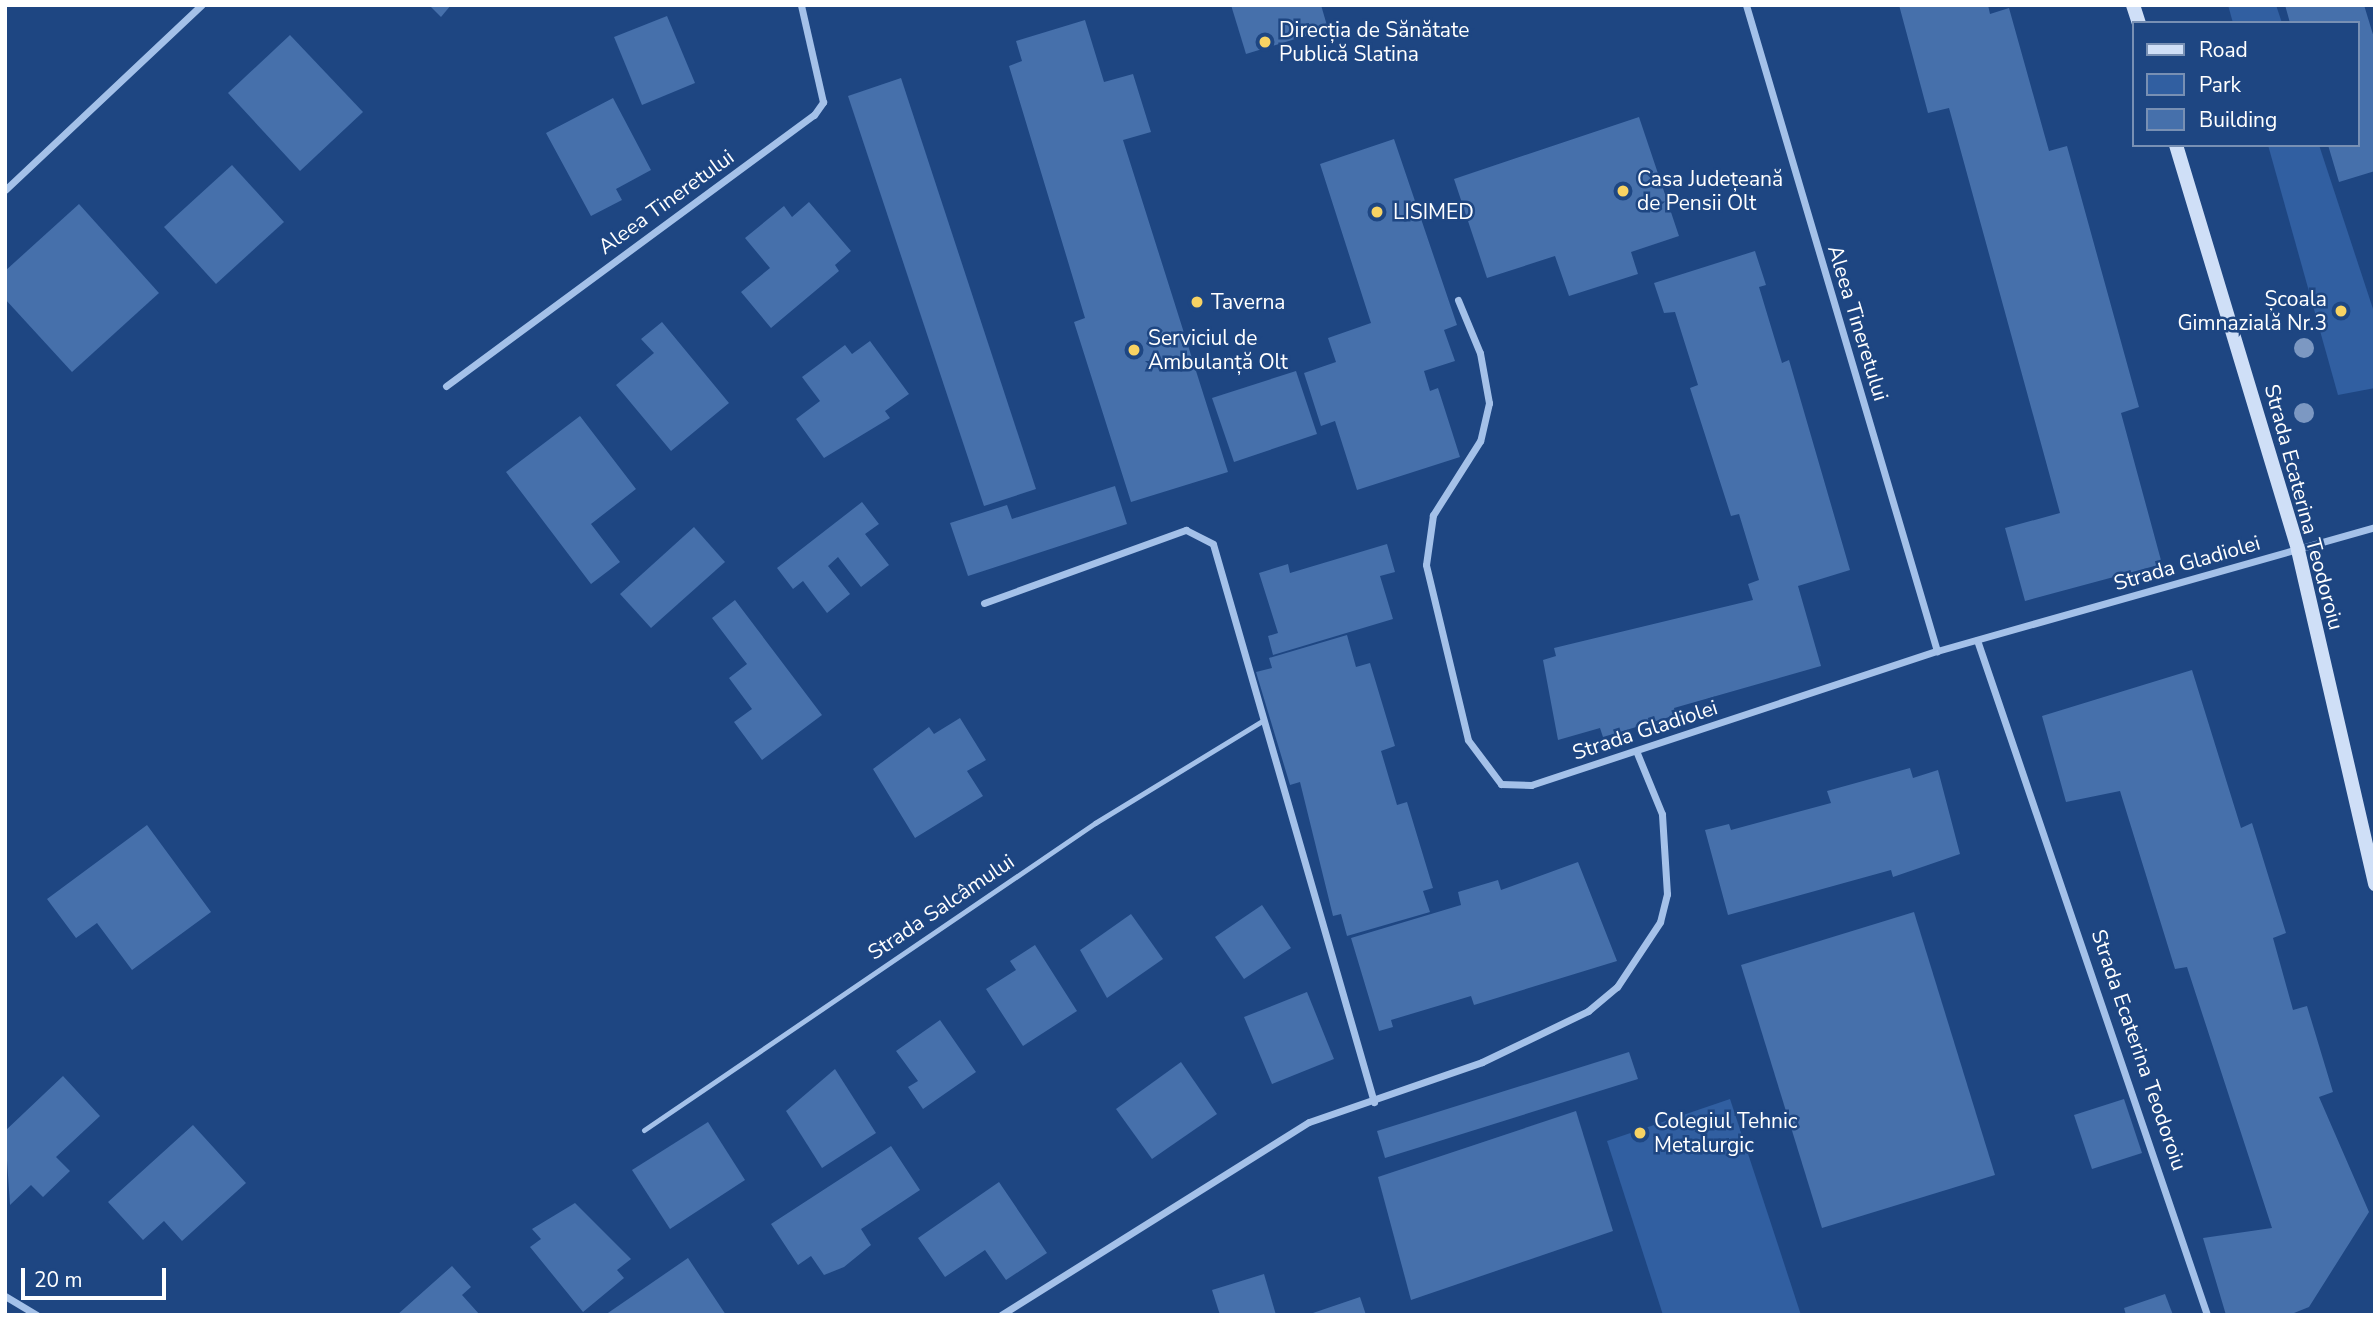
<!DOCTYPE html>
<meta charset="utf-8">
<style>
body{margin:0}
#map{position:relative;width:2380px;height:1320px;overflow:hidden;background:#1e4682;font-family:"Nunito Sans",sans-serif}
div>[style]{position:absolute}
.green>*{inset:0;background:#315fa1}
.building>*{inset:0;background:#4670ab}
.lane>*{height:5px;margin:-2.5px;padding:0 2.5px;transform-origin:2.5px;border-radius:2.5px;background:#a4c1e9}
.street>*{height:7px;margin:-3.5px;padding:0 3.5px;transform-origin:3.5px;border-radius:3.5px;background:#a4c1e9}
.secondary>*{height:14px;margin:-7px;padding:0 7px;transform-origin:7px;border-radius:7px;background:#cfdff7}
.trees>*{width:20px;height:20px;margin:-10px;border-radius:50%;background:#7c98c2}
.dots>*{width:19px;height:19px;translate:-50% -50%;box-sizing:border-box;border:4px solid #1e4682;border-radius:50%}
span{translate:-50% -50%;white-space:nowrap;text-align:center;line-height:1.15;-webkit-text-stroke:5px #1e4682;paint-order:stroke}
.poi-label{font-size:21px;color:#fff}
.left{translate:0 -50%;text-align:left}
.right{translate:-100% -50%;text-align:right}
.street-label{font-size:21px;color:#fff}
.frame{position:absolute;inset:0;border:7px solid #fff;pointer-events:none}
.legend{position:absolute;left:2132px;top:21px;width:228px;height:126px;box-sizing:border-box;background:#1e4682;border:2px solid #7890b4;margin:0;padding:9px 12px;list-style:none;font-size:21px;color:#fff}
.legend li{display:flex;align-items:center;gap:14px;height:35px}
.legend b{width:35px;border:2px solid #7890b4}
.scale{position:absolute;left:21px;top:1268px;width:145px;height:32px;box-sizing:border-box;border:4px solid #fff;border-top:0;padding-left:9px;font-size:21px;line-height:24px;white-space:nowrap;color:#fff;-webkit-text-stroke:5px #1e4682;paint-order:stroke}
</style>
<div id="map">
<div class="green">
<i style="clip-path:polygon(2228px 5px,2276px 5px,2282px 23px,2233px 23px)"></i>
<i style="clip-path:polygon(2268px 145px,2319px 145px,2375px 315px,2375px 388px,2338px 395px)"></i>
<i style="clip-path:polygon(1730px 1099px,1801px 1315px,1663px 1315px,1607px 1141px)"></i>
</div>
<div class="building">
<i style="clip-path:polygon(429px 5px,451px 5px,441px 17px)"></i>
<i style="clip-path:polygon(1231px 5px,1321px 5px,1328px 29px,1246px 54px)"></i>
<i style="clip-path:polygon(1899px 5px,1988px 5px,1990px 14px,2009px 8px,2049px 151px,2067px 146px,2139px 407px,2121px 413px,2162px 564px,2025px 601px,2005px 528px,2060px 513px,1949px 108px,1928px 113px)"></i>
<i style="clip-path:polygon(2285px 5px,2364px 5px,2375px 41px,2375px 171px,2339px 182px,2328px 145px,2357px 145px,2357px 23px,2290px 23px)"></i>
<i style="clip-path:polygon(667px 16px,695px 83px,642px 105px,614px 37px)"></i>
<i style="clip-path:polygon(1085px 20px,1104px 82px,1133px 74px,1151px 132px,1123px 140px,1228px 472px,1131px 502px,1074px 322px,1085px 318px,1009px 66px,1022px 61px,1016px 41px)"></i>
<i style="clip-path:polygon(290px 35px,363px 112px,300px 171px,228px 93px)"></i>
<i style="clip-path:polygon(901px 78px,1036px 489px,984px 506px,848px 96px)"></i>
<i style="clip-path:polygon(613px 98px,651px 170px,616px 189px,622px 200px,591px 216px,546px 133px)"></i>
<i style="clip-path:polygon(1639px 117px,1679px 236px,1631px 252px,1638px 274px,1569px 296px,1555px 256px,1487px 278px,1454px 179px)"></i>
<i style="clip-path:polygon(1394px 139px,1457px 325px,1444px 330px,1455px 361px,1424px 371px,1430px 391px,1438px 388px,1460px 457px,1357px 490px,1335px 421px,1321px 426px,1304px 373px,1336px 362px,1328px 338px,1371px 323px,1320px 164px)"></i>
<i style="clip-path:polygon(232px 165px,284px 222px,216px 284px,164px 227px)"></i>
<i style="clip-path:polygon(809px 202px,851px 251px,835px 265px,839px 271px,771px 328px,741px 292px,770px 268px,745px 238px,784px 206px,792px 217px)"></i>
<i style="clip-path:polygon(79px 204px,159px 293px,72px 372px,5px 299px,5px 271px)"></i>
<i style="clip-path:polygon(1755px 251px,1766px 285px,1759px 287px,1782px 363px,1789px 360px,1850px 570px,1798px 586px,1821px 666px,1674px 708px,1676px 715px,1603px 737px,1600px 728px,1558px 740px,1543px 660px,1556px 656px,1554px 648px,1753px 600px,1748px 584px,1759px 580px,1739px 514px,1731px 516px,1690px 388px,1698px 385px,1675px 312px,1664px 313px,1654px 283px)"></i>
<i style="clip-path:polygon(662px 322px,729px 403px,671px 451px,616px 385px,654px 353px,641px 339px)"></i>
<i style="clip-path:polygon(870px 341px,909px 394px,885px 411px,890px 418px,824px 458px,796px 419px,820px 401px,802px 377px,845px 345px,852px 354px)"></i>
<i style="clip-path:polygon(1296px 371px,1317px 434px,1234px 462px,1212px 398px)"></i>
<i style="clip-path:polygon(580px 416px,636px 489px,591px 524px,620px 562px,591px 584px,506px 472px)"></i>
<i style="clip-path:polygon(1115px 486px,1127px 524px,968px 576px,950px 523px,1007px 505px,1012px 519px)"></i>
<i style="clip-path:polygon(862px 502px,879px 524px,865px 534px,889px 565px,861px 587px,838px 557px,828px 566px,850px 594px,827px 613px,803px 581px,793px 589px,777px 568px)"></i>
<i style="clip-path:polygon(694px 527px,725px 562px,651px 628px,620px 594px)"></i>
<i style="clip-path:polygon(1387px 544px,1395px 572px,1380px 576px,1393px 619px,1273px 655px,1268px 636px,1278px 633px,1259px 573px,1288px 564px,1290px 573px)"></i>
<i style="clip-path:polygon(735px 600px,822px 715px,762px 760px,734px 722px,752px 709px,729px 678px,747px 664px,712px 618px)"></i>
<i style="clip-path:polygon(1347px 635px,1356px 667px,1370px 663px,1395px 746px,1381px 751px,1397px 805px,1407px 802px,1433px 888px,1423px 891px,1430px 912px,1347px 936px,1341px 914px,1333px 916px,1300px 782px,1290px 785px,1256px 672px,1272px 668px,1269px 658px)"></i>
<i style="clip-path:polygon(2192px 670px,2241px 828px,2252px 823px,2286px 933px,2273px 938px,2293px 1010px,2307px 1006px,2333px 1092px,2319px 1097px,2369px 1212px,2309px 1307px,2289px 1315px,2226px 1315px,2203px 1238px,2272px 1228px,2187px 967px,2175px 969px,2120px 791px,2066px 802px,2042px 716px)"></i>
<i style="clip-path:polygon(960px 718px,986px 760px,967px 771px,983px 796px,915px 838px,873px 769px,929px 727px,934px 734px)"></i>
<i style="clip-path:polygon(1910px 768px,1913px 778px,1938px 770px,1960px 854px,1893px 877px,1891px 870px,1728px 915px,1705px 830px,1729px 824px,1731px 830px,1831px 803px,1827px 791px)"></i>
<i style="clip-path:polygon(147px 825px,211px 912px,132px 970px,97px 923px,76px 938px,47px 899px)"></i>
<i style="clip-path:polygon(1578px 862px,1617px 961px,1474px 1005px,1471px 996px,1391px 1020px,1393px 1027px,1379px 1031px,1351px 938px,1461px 905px,1458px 892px,1498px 880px,1501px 890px)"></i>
<i style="clip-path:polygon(1262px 905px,1291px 948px,1244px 979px,1215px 937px)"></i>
<i style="clip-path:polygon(1914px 912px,1995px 1175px,1822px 1228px,1741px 965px)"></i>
<i style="clip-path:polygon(1131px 914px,1163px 959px,1107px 998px,1080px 950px)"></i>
<i style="clip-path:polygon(1035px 945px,1077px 1011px,1023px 1046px,986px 989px,1016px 970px,1010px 961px)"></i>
<i style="clip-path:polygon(1307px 992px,1334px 1059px,1272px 1084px,1244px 1017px)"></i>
<i style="clip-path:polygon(940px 1020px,976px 1072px,923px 1109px,908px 1087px,918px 1081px,896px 1051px)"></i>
<i style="clip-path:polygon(1629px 1052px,1638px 1079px,1385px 1158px,1377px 1131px)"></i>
<i style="clip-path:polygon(1181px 1062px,1217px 1114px,1152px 1159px,1116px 1109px)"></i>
<i style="clip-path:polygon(835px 1069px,876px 1133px,822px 1168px,786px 1111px)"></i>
<i style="clip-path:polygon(63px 1076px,100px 1116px,56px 1157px,70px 1171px,43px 1197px,31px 1185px,10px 1205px,5px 1131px)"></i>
<i style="clip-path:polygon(2124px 1099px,2142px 1153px,2092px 1169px,2074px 1115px)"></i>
<i style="clip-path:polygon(1576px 1111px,1613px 1231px,1411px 1300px,1378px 1177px)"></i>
<i style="clip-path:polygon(708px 1122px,745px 1180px,670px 1229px,632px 1170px)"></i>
<i style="clip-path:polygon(193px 1125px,246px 1183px,182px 1241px,164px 1221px,143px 1240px,108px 1202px)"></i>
<i style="clip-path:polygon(891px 1146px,920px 1190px,861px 1229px,871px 1245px,844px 1267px,824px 1275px,811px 1256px,798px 1265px,771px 1224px)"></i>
<i style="clip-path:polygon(999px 1182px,1047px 1253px,1006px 1280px,985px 1250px,945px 1277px,918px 1238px)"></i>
<i style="clip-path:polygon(575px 1203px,631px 1259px,617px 1270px,624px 1278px,583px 1312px,530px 1247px,541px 1239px,532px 1229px)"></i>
<i style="clip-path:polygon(688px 1258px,726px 1315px,605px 1315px)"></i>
<i style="clip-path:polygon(452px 1266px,471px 1287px,462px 1295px,480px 1315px,397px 1315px)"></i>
<i style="clip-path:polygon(1264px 1274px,1276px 1315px,1220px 1315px,1212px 1290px)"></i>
<i style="clip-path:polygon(2165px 1294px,2173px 1315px,2126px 1315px,2124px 1308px)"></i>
<i style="clip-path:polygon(1360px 1297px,1366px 1315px,1310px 1315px,1310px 1314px)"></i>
</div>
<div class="lane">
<i style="left:644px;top:1130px;width:546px;rotate:-34.24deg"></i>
<i style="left:1095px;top:823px;width:196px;rotate:-31.4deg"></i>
</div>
<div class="street">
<i style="left:1746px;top:5px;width:674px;rotate:73.53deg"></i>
<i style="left:5px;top:190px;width:270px;rotate:-43.3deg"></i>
<i style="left:1458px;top:300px;width:57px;rotate:67.5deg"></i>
<i style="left:1480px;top:353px;width:51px;rotate:79.8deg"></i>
<i style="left:1489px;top:403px;width:39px;rotate:103deg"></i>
<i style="left:1480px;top:441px;width:88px;rotate:122.4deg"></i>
<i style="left:1433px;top:515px;width:50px;rotate:98deg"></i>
<i style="left:1426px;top:565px;width:180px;rotate:76.5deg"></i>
<i style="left:1468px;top:740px;width:55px;rotate:53.1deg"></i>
<i style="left:1501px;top:784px;width:30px;rotate:2deg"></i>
<i style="left:1531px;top:785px;width:428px;rotate:-18.3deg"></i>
<i style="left:1937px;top:651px;width:455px;rotate:-15.8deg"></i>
<i style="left:446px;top:386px;width:457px;rotate:-36.4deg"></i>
<i style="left:814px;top:115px;width:16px;rotate:-55deg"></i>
<i style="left:823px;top:102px;width:99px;rotate:-102.8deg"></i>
<i style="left:984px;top:603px;width:215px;rotate:-19.9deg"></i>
<i style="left:1186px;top:530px;width:30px;rotate:27deg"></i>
<i style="left:1213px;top:544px;width:581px;rotate:73.91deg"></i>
<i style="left:1977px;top:640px;width:713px;rotate:71.18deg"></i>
<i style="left:5px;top:1296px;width:37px;rotate:31deg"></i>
<i style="left:1001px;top:1315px;width:363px;rotate:-32.1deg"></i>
<i style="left:1309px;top:1122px;width:183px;rotate:-19.1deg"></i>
<i style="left:1482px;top:1062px;width:118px;rotate:-25.7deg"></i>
<i style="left:1588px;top:1011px;width:38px;rotate:-40deg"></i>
<i style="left:1617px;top:987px;width:78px;rotate:-56.5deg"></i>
<i style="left:1660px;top:922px;width:29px;rotate:-76deg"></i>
<i style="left:1667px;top:894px;width:80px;rotate:-93.6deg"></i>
<i style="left:1662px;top:814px;width:66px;rotate:-112.3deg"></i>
</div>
<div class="secondary">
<i style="left:2133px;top:5px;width:19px;rotate:72deg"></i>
<i style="left:2176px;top:145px;width:423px;rotate:73.2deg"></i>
<i style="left:2298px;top:550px;width:343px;rotate:77deg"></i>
</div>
<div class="trees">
<i style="left:2304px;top:348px"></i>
<i style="left:2304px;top:413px"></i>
</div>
<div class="dots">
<i style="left:1265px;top:42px;background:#f8d363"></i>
<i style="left:1623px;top:191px;background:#f8d363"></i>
<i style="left:1377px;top:212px;background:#f8d363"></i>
<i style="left:1197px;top:302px;background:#f8d363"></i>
<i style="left:2341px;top:311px;background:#f8d363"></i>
<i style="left:1134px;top:350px;background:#f8d363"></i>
<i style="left:1640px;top:1133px;background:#f8d363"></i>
</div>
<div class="poi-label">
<span class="left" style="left:1279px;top:42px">Direcția de Sănătate<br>Publică Slatina</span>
<span class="left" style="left:1637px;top:191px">Casa Județeană<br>de Pensii Olt</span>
<span class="left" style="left:1393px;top:212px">LISIMED</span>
<span class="right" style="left:2327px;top:311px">Școala<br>Gimnazială Nr.3</span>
<span class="left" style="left:1211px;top:302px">Taverna</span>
<span class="left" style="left:1148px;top:350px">Serviciul de<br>Ambulanță Olt</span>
<span class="left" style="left:1654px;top:1133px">Colegiul Tehnic<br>Metalurgic</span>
</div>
<div class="street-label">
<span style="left:666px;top:202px;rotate:-36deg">Aleea Tineretului</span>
<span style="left:1858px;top:323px;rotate:73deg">Aleea Tineretului</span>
<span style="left:2304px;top:507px;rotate:75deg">Strada Ecaterina Teodoroiu</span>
<span style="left:2187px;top:563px;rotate:-16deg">Strada Gladiolei</span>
<span style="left:1645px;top:730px;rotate:-18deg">Strada Gladiolei</span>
<span style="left:941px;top:907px;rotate:-34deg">Strada Salcâmului</span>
<span style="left:2139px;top:1050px;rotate:71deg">Strada Ecaterina Teodoroiu</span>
</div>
<div class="frame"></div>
<ul class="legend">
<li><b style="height:9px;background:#cfdff7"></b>Road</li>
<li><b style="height:19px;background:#315fa1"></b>Park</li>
<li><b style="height:19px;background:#4670ab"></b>Building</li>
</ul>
<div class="scale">20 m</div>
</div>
